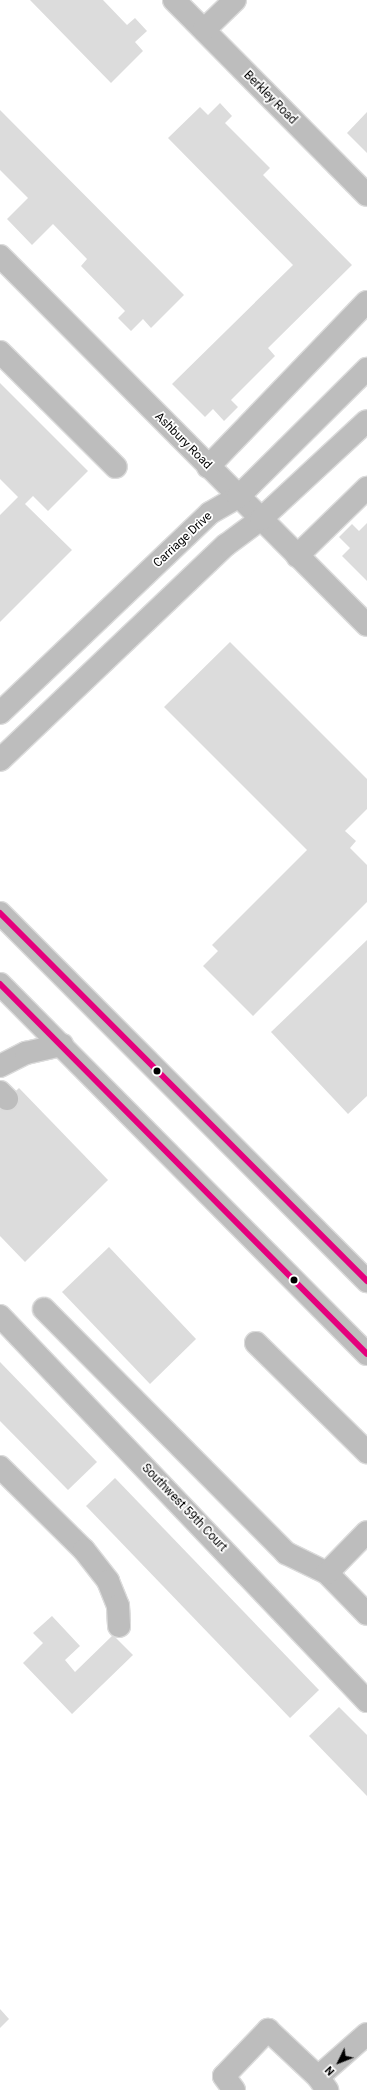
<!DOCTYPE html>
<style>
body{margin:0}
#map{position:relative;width:367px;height:2090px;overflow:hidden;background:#fff;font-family:Roboto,sans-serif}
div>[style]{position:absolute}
.building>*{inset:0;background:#dcdcdc}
.roads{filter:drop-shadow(1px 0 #dbdbdb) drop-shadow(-1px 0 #dbdbdb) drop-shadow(0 1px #dbdbdb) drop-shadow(0 -1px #dbdbdb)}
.minor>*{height:22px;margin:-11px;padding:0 11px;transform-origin:11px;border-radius:11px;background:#bdbdbd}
.major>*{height:22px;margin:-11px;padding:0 11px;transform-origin:11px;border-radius:11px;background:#bdbdbd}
.bus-1>*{height:6px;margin:-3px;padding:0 3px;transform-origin:3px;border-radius:3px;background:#e5007d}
.dots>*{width:11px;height:11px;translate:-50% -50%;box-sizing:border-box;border:2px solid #fff;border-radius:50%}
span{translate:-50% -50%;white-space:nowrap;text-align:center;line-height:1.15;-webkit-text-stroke:3.5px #fff;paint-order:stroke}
.street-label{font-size:12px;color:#000}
.north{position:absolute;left:319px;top:2042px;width:40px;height:40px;-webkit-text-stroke:3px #fff;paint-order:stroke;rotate:227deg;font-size:11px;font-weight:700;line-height:16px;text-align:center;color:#000}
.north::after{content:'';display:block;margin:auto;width:14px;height:18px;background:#000;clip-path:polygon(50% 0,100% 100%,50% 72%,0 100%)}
</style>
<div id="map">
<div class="building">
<i style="clip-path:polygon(30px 0,103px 0,127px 25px,135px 18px,147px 31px,135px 42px,143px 51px,111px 83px)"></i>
<i style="clip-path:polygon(220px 103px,232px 116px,225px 123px,270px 168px,263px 175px,352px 265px,268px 348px,275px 356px,231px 400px,238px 407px,224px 421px,213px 409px,205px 417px,172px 384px,293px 265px,168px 138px,200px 107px,208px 115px)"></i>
<i style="clip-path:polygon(0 110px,184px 295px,151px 328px,143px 319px,131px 331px,118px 318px,125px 311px,81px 266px,87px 259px,53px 224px,32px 245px,7px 219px,28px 198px,0 170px)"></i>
<i style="clip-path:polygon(367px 112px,367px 153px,347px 133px)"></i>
<i style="clip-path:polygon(0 383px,88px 471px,48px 511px,33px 496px,25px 504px,72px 550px,0 622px,0 515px,18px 497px,0 479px)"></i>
<i style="clip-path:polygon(367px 523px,367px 581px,342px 556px,350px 548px,339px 537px,352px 524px,359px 531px)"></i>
<i style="clip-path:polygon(230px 642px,367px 779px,367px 809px,345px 831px,356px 841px,350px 848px,367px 865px,367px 902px,253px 1016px,203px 966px,218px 951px,212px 945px,307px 850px,164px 707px)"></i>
<i style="clip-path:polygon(367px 940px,367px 1096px,348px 1114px,271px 1032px)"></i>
<i style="clip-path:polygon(19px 1088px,108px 1180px,25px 1262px,0 1236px,0 1106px)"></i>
<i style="clip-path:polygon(109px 1247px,196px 1339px,150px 1384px,62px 1292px)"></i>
<i style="clip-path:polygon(0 1362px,97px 1462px,68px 1490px,0 1421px)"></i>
<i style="clip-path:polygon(115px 1478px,319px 1690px,290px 1718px,86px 1506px)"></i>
<i style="clip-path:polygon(52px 1616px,80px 1646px,65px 1660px,75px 1672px,113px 1635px,133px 1655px,72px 1714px,23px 1663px,43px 1643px,33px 1633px)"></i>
<i style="clip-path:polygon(339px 1707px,367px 1735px,367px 1796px,309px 1736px)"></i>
<i style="clip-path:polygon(0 2009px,9px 2019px,0 2028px)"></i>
</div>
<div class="roads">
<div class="minor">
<i style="left:174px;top:0;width:274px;rotate:45.3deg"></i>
<i style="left:204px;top:30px;width:43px;rotate:-44.1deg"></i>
<i style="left:0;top:256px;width:520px;rotate:45.16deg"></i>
<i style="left:0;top:352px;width:163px;rotate:44.8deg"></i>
<i style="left:208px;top:467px;width:229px;rotate:-46.1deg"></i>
<i style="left:297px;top:556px;width:98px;rotate:-44.2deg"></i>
<i style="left:0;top:713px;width:290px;rotate:-43.6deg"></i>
<i style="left:210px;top:513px;width:32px;rotate:-30deg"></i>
<i style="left:238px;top:497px;width:182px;rotate:-44.8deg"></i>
<i style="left:0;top:760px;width:312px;rotate:-43.6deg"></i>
<i style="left:226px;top:545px;width:44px;rotate:-36.6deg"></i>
<i style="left:261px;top:519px;width:144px;rotate:-42.8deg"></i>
<i style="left:0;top:1066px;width:29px;rotate:-27deg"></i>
<i style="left:26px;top:1053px;width:37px;rotate:-13deg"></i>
<i style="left:0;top:1092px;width:10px;rotate:45deg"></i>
<i style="left:44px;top:1309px;width:344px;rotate:45.2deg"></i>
<i style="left:286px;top:1553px;width:46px;rotate:26deg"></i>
<i style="left:327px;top:1573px;width:57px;rotate:45.7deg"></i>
<i style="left:0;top:1316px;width:532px;rotate:46.37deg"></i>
<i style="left:256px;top:1343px;width:156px;rotate:44.5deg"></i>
<i style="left:0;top:1467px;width:118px;rotate:44.7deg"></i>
<i style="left:84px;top:1550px;width:39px;rotate:52deg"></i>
<i style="left:108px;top:1581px;width:27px;rotate:68deg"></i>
<i style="left:118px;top:1606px;width:20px;rotate:87deg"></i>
<i style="left:327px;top:1573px;width:57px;rotate:-45.7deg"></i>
<i style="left:318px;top:2077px;width:65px;rotate:-41.3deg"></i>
<i style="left:234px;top:2090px;width:17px;rotate:-126deg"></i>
<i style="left:224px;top:2076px;width:64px;rotate:-46.3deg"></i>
<i style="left:268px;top:2030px;width:69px;rotate:43.2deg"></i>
<i style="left:318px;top:2077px;width:16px;rotate:55deg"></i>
</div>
<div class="major">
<i style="left:0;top:913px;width:520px;rotate:45.08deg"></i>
<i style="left:0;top:984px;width:521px;rotate:45.23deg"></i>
</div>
</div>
<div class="bus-1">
<i style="left:0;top:913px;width:520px;rotate:45.08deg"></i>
<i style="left:0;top:984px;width:521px;rotate:45.23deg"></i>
</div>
<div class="dots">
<i style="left:157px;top:1071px;background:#000"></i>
<i style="left:294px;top:1280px;background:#000"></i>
</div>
<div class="street-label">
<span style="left:270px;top:98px;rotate:45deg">Berkley Road</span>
<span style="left:183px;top:441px;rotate:45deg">Ashbury Road</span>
<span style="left:183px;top:540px;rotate:-43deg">Carriage Drive</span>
<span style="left:184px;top:1508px;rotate:46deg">Southwest 59th Court</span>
</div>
<div class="north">N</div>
</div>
